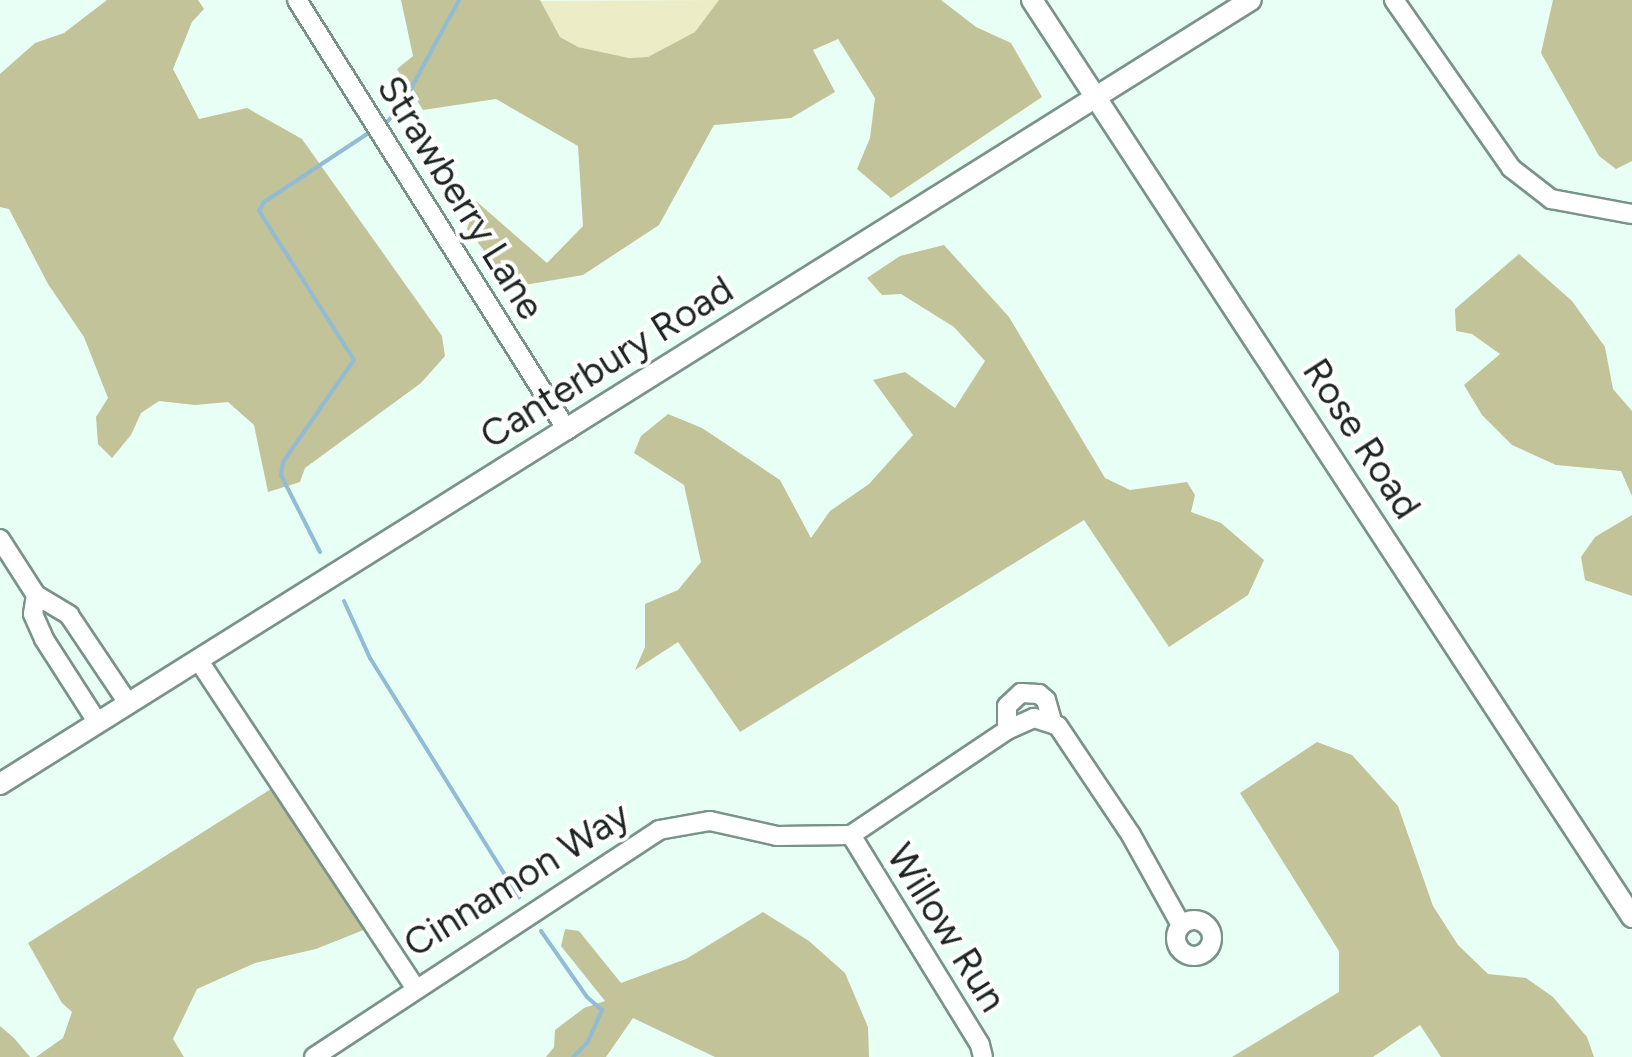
<!DOCTYPE html>
<style>
body{margin:0}
#map{position:relative;width:1632px;height:1057px;overflow:hidden;background:#e8fff6;font-family:Figtree,sans-serif}
div>[style]{position:absolute}
.green>*{inset:0;background:#ecedc6}
.forest>*{inset:0;background:#c2c399}
.stream>*{height:4px;margin:-2px;padding:0 2px;transform-origin:2px;border-radius:2px;background:#92bbd4}
.roads{filter:drop-shadow(2px 0 #7a938a) drop-shadow(-2px 0 #7a938a) drop-shadow(0 2px #7a938a) drop-shadow(0 -2px #7a938a)}
.minor>*{height:18px;margin:-9px;padding:0 9px;transform-origin:9px;border-radius:9px;background:#fff}
.minor>.ring{margin:-9px;padding:0;box-sizing:content-box;background:none;border:18px solid #fff;border-radius:50%}
.tertiary>*{height:20px;margin:-10px;padding:0 10px;transform-origin:10px;border-radius:10px;background:#fff}
span{translate:-50% -50%;white-space:nowrap;text-align:center;line-height:1.15;-webkit-text-stroke:8px #fff;paint-order:stroke}
.street-label{font-size:38px;color:#1b2522}
</style>
<div id="map">
<div class="green">
<i style="clip-path:polygon(719px 0,696px 32px,648px 57px,629px 58px,578px 47px,560px 37px,539px 1px)"></i>
</div>
<div class="forest">
<i style="clip-path:polygon(107px 0,198px 0,204px 9px,192px 22px,173px 69px,199px 119px,247px 108px,302px 139px,442px 336px,445px 356px,421px 383px,305px 468px,300px 482px,268px 492px,254px 425px,228px 402px,195px 405px,159px 401px,141px 413px,131px 435px,112px 458px,98px 444px,96px 417px,108px 398px,84px 337px,48px 284px,9px 209px,0 207px,0 74px,35px 43px,64px 33px)"></i>
<i style="clip-path:polygon(401px 0,540px 0,560px 37px,578px 47px,629px 58px,648px 57px,695px 32px,719px 0,941px 0,976px 27px,1011px 43px,1042px 97px,891px 198px,857px 169px,870px 138px,875px 98px,838px 39px,813px 50px,835px 92px,791px 118px,714px 125px,659px 225px,583px 275px,513px 287px,467px 229px,476px 201px,547px 263px,583px 226px,578px 146px,496px 99px,423px 110px,397px 69px,413px 56px)"></i>
<i style="clip-path:polygon(1553px 0,1632px 0,1632px 161px,1616px 169px,1599px 156px,1541px 53px)"></i>
<i style="clip-path:polygon(944px 245px,1009px 317px,1105px 478px,1130px 490px,1187px 482px,1195px 495px,1191px 512px,1221px 523px,1264px 560px,1248px 595px,1169px 647px,1084px 520px,740px 732px,678px 642px,635px 670px,645px 647px,645px 604px,678px 590px,701px 562px,684px 485px,634px 453px,641px 436px,668px 414px,702px 428px,780px 480px,811px 538px,830px 511px,869px 484px,913px 435px,873px 380px,905px 372px,955px 408px,985px 361px,954px 327px,901px 294px,882px 295px,867px 278px,900px 256px)"></i>
<i style="clip-path:polygon(1519px 254px,1572px 301px,1605px 347px,1613px 389px,1632px 411px,1632px 496px,1621px 471px,1556px 465px,1512px 445px,1482px 415px,1464px 385px,1500px 354px,1472px 334px,1456px 331px,1455px 309px)"></i>
<i style="clip-path:polygon(1632px 515px,1632px 596px,1585px 580px,1581px 557px,1595px 537px)"></i>
<i style="clip-path:polygon(1317px 742px,1352px 755px,1398px 806px,1433px 906px,1458px 945px,1488px 974px,1526px 978px,1553px 997px,1587px 1037px,1594px 1057px,1441px 1057px,1420px 1025px,1373px 1057px,1232px 1057px,1339px 992px,1339px 951px,1240px 793px)"></i>
<i style="clip-path:polygon(274px 787px,366px 929px,316px 949px,255px 963px,197px 989px,173px 1039px,184px 1057px,36px 1057px,63px 1038px,72px 1012px,62px 1003px,28px 943px)"></i>
<i style="clip-path:polygon(763px 912px,809px 941px,845px 973px,868px 1027px,869px 1057px,715px 1057px,633px 1018px,606px 1057px,546px 1057px,554px 1047px,555px 1030px,584px 1008px,605px 1001px,561px 946px,565px 929px,579px 931px,621px 983px,686px 959px)"></i>
<i style="clip-path:polygon(0 1026px,14px 1038px,30px 1057px,0 1057px)"></i>
</div>
<div class="stream">
<i style="left:388px;top:121px;width:21px;rotate:-49deg"></i>
<i style="left:402px;top:105px;width:119px;rotate:-61.5deg"></i>
<i style="left:320px;top:552px;width:86px;rotate:-116.9deg"></i>
<i style="left:281px;top:475px;width:13px;rotate:-81deg"></i>
<i style="left:283px;top:462px;width:124px;rotate:-55.2deg"></i>
<i style="left:354px;top:360px;width:177px;rotate:-122.5deg"></i>
<i style="left:259px;top:211px;width:10px;rotate:-61deg"></i>
<i style="left:264px;top:202px;width:123px;rotate:-33.4deg"></i>
<i style="left:344px;top:601px;width:63px;rotate:65.5deg"></i>
<i style="left:370px;top:658px;width:282px;rotate:58.1deg"></i>
<i style="left:541px;top:931px;width:80px;rotate:55.1deg"></i>
<i style="left:587px;top:997px;width:20px;rotate:41deg"></i>
<i style="left:602px;top:1010px;width:35px;rotate:114deg"></i>
<i style="left:588px;top:1042px;width:21px;rotate:135deg"></i>
</div>
<div class="roads">
<div class="minor">
<i style="left:297px;top:0;width:508px;rotate:57.88deg"></i>
<i style="left:1394px;top:0;width:205px;rotate:55.1deg"></i>
<i style="left:1511px;top:168px;width:51px;rotate:37.8deg"></i>
<i style="left:1551px;top:199px;width:82px;rotate:10.5deg"></i>
<i style="left:0;top:539px;width:67px;rotate:57.3deg"></i>
<i style="left:36px;top:595px;width:39px;rotate:31deg"></i>
<i style="left:69px;top:615px;width:106px;rotate:56.2deg"></i>
<i style="left:36px;top:595px;width:19px;rotate:99deg"></i>
<i style="left:33px;top:614px;width:27px;rotate:66deg"></i>
<i style="left:44px;top:639px;width:100px;rotate:57.3deg"></i>
<i style="left:199px;top:661px;width:393px;rotate:56.5deg"></i>
<i style="left:1007px;top:730px;width:24px;rotate:-90deg"></i>
<i style="left:1007px;top:706px;width:19px;rotate:-43deg"></i>
<i style="left:1021px;top:693px;width:18px;rotate:3deg"></i>
<i style="left:1039px;top:694px;width:9px;rotate:41deg"></i>
<i style="left:1046px;top:700px;width:22px;rotate:74deg"></i>
<i style="left:851px;top:835px;width:246px;rotate:58.4deg"></i>
<i style="left:980px;top:1045px;width:12px;rotate:76deg"></i>
<i class="ring" style="left:1176px;top:920px;width:18px;height:18px"></i>
<i style="left:314px;top:1057px;width:413px;rotate:-33.3deg"></i>
<i style="left:659px;top:830px;width:52px;rotate:-10deg"></i>
<i style="left:710px;top:821px;width:69px;rotate:12.6deg"></i>
<i style="left:777px;top:836px;width:74px;rotate:-0.8deg"></i>
<i style="left:851px;top:835px;width:188px;rotate:-33.9deg"></i>
<i style="left:1007px;top:730px;width:30px;rotate:-24deg"></i>
<i style="left:1034px;top:718px;width:25px;rotate:18deg"></i>
<i style="left:1058px;top:726px;width:131px;rotate:56.2deg"></i>
<i style="left:1131px;top:835px;width:103px;rotate:60.9deg"></i>
</div>
<div class="tertiary">
<i style="left:1032px;top:0;width:1096px;rotate:56.8deg"></i>
<i style="left:0;top:784px;width:1476px;rotate:-32.08deg"></i>
</div>
</div>
<div class="street-label">
<span style="left:460px;top:198px;rotate:58deg">Strawberry Lane</span>
<span style="left:607px;top:363px;rotate:-32deg">Canterbury Road</span>
<span style="left:1361px;top:439px;rotate:57deg">Rose Road</span>
<span style="left:517px;top:880px;rotate:-32deg">Cinnamon Way</span>
<span style="left:946px;top:928px;rotate:58deg">Willow Run</span>
</div>
</div>
